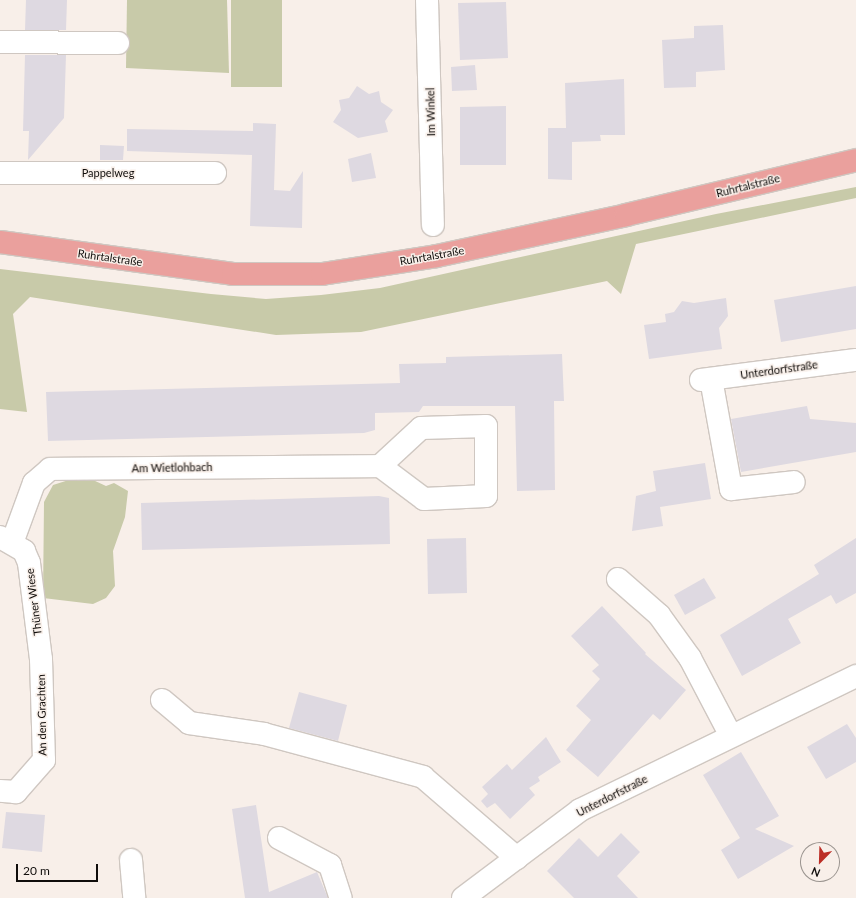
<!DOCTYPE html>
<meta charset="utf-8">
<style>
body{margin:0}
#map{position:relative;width:856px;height:898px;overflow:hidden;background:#f8efe9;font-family:Lato,sans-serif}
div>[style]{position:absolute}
.green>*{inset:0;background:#c8caa9}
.building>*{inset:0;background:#ded9e1}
.roads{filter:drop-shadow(1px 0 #cfc7c1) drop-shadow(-1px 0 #cfc7c1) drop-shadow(0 1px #cfc7c1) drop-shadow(0 -1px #cfc7c1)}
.minor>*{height:22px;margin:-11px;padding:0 11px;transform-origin:11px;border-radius:11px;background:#fff}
.major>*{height:22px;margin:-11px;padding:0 11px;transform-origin:11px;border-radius:11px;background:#eaa09d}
span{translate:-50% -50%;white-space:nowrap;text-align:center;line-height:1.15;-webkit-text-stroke:3px #f8efe9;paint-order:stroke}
.street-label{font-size:11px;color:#100d0b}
.north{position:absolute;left:800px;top:842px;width:40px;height:40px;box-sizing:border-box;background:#f8efe9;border:1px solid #9b9590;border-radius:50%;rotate:203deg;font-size:11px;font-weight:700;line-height:16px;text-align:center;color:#100d0b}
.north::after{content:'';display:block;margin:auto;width:14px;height:18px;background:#bc2e26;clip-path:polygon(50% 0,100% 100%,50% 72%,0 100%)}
.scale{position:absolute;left:16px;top:864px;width:82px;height:18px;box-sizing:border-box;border:2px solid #100d0b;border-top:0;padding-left:5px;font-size:12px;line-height:14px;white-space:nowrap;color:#100d0b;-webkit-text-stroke:3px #f8efe9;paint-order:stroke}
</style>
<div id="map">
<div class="green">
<i style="clip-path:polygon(127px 0,227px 0,229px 73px,126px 68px)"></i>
<i style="clip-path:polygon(231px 0,282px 0,282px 87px,231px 87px)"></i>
<i style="clip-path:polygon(856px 187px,856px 198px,636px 244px,621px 294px,607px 281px,361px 332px,276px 335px,30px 297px,13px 314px,27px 412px,0 409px,0 269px,211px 294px,266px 299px,321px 295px,380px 288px,716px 214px)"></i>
<i style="clip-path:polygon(72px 479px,93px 480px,106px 486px,114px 483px,128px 491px,125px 517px,113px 551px,115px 586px,106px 598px,93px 604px,43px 598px,44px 502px,53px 485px)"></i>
</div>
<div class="building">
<i style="clip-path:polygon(26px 0,67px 0,66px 30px,25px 30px)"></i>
<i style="clip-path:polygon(506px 2px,508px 58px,460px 60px,458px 3px)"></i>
<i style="clip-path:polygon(723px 25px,725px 70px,696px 72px,696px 87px,664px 88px,662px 40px,694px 38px,694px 26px)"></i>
<i style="clip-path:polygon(25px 55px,66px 55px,64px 118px,28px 160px,29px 131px,23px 131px)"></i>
<i style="clip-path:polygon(475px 65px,477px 90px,452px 91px,451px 67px)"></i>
<i style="clip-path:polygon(624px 79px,625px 135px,600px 135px,601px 141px,572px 142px,572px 180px,548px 179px,548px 128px,566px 128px,565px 83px)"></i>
<i style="clip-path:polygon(357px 86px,369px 94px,379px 91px,381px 102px,393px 110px,385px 121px,388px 132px,358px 138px,333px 122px,341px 110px,339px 100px,349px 98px)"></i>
<i style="clip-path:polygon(506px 106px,506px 165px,460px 165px,460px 107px)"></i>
<i style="clip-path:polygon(253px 123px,276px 124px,274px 190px,290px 191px,303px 171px,302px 228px,250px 226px,252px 155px,127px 151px,127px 129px,253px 131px)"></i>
<i style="clip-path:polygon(100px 145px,124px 146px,123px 160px,100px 160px)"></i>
<i style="clip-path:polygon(371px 153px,376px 178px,352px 182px,348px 159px)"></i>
<i style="clip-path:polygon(856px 286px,856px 329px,781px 342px,774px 300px)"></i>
<i style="clip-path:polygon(726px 298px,728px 316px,719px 328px,722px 349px,649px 359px,644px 325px,666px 322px,665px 314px,674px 312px,682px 301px,694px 303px)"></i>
<i style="clip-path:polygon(562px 354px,564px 401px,554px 401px,555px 490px,517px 491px,515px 406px,423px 406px,419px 412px,375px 413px,375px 430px,364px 433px,48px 441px,46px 392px,400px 383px,399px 364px,446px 363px,446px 357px)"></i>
<i style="clip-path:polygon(807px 406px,810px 419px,856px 423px,856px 452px,741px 472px,731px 419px)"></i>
<i style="clip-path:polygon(705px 463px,711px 499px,660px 507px,663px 526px,632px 531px,636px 496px,656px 491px,653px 471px)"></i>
<i style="clip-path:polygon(379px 496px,389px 498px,390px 544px,142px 550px,141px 503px)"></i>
<i style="clip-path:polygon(466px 538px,467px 593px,428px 594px,427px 539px)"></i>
<i style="clip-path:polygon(856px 538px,856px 593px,836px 604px,831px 595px,788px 619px,801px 643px,742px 676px,720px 635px,819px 574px,814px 565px)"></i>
<i style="clip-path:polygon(704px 578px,716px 598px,685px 615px,674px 595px)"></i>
<i style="clip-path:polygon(602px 606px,646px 653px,645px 654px,686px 690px,660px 720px,653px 714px,598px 777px,566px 750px,591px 720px,576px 706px,600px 679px,592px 671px,599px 665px,571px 636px)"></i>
<i style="clip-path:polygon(299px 692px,347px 705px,338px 741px,289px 728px)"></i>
<i style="clip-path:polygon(847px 724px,856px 738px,856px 762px,826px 779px,807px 747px)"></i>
<i style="clip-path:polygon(546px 737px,561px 762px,538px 777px,540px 781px,529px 788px,535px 795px,510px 819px,495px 803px,487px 808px,481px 801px,488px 794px,482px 787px,507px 764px,512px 770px)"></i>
<i style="clip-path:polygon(741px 752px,779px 816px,755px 829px,794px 846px,738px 879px,721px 850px,740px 838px,703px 775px)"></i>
<i style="clip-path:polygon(256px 805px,269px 892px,317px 872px,328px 898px,245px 898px,232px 809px)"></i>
<i style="clip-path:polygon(6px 812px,45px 815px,42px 852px,2px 848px)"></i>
<i style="clip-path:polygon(621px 833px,640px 852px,617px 876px,638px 898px,574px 898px,547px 871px,579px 838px,598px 857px)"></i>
</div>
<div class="roads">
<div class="minor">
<i style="left:427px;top:0;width:225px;rotate:88.5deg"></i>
<i style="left:0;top:42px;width:118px;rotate:0.5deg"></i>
<i style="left:0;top:173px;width:215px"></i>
<i style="left:711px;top:379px;width:112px;rotate:79.7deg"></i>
<i style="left:731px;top:489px;width:63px;rotate:-6.3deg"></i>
<i style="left:701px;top:380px;width:156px;rotate:-7.4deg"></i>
<i style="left:0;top:537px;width:28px;rotate:30deg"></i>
<i style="left:24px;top:551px;width:13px;rotate:67deg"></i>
<i style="left:29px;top:563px;width:97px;rotate:82.9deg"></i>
<i style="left:41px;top:659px;width:101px;rotate:88.3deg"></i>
<i style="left:44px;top:760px;width:43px;rotate:131.2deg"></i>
<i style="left:16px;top:792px;width:16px;rotate:-176deg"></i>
<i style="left:12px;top:543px;width:64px;rotate:-69.9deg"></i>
<i style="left:34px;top:483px;width:21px;rotate:-41deg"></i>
<i style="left:50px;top:469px;width:330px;rotate:-0.5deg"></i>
<i style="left:380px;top:466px;width:55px;rotate:36.9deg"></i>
<i style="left:424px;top:499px;width:62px;rotate:-2.8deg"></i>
<i style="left:486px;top:496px;width:70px;rotate:-90deg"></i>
<i style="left:486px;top:426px;width:65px;rotate:178.2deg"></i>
<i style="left:421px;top:428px;width:56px;rotate:137.2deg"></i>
<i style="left:618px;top:579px;width:55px;rotate:41.3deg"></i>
<i style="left:659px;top:615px;width:53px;rotate:54.2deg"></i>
<i style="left:690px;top:658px;width:88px;rotate:62.3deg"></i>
<i style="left:162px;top:700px;width:35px;rotate:40deg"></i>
<i style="left:189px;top:723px;width:76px;rotate:8.3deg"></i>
<i style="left:264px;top:734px;width:165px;rotate:15.1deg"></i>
<i style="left:423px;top:777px;width:124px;rotate:40.8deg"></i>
<i style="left:279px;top:838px;width:58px;rotate:27.9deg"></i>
<i style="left:330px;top:865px;width:35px;rotate:72deg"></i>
<i style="left:131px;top:860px;width:38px;rotate:85deg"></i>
<i style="left:463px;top:898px;width:146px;rotate:-36.9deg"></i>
<i style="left:580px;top:810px;width:307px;rotate:-25.9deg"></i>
</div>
<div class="major">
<i style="left:0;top:242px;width:235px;rotate:7.8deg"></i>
<i style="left:233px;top:274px;width:89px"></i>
<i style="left:322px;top:274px;width:116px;rotate:-8.9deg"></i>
<i style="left:437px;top:256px;width:193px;rotate:-12.2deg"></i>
<i style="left:626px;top:215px;width:236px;rotate:-13.4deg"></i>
</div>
</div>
<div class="street-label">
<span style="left:431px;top:112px;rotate:-91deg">Im Winkel</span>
<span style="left:108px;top:173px">Pappelweg</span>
<span style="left:748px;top:186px;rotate:-14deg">Ruhrtalstraße</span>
<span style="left:432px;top:256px;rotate:-10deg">Ruhrtalstraße</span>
<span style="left:110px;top:258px;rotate:8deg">Ruhrtalstraße</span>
<span style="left:779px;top:370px;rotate:-8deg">Unterdorfstraße</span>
<span style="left:172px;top:468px;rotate:-1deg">Am Wietlohbach</span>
<span style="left:34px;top:602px;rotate:-97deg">Thüner Wiese</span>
<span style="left:42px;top:715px;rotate:-91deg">An den Grachten</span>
<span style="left:612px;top:796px;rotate:-27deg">Unterdorfstraße</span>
</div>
<div class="north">N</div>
<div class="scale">20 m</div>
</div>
